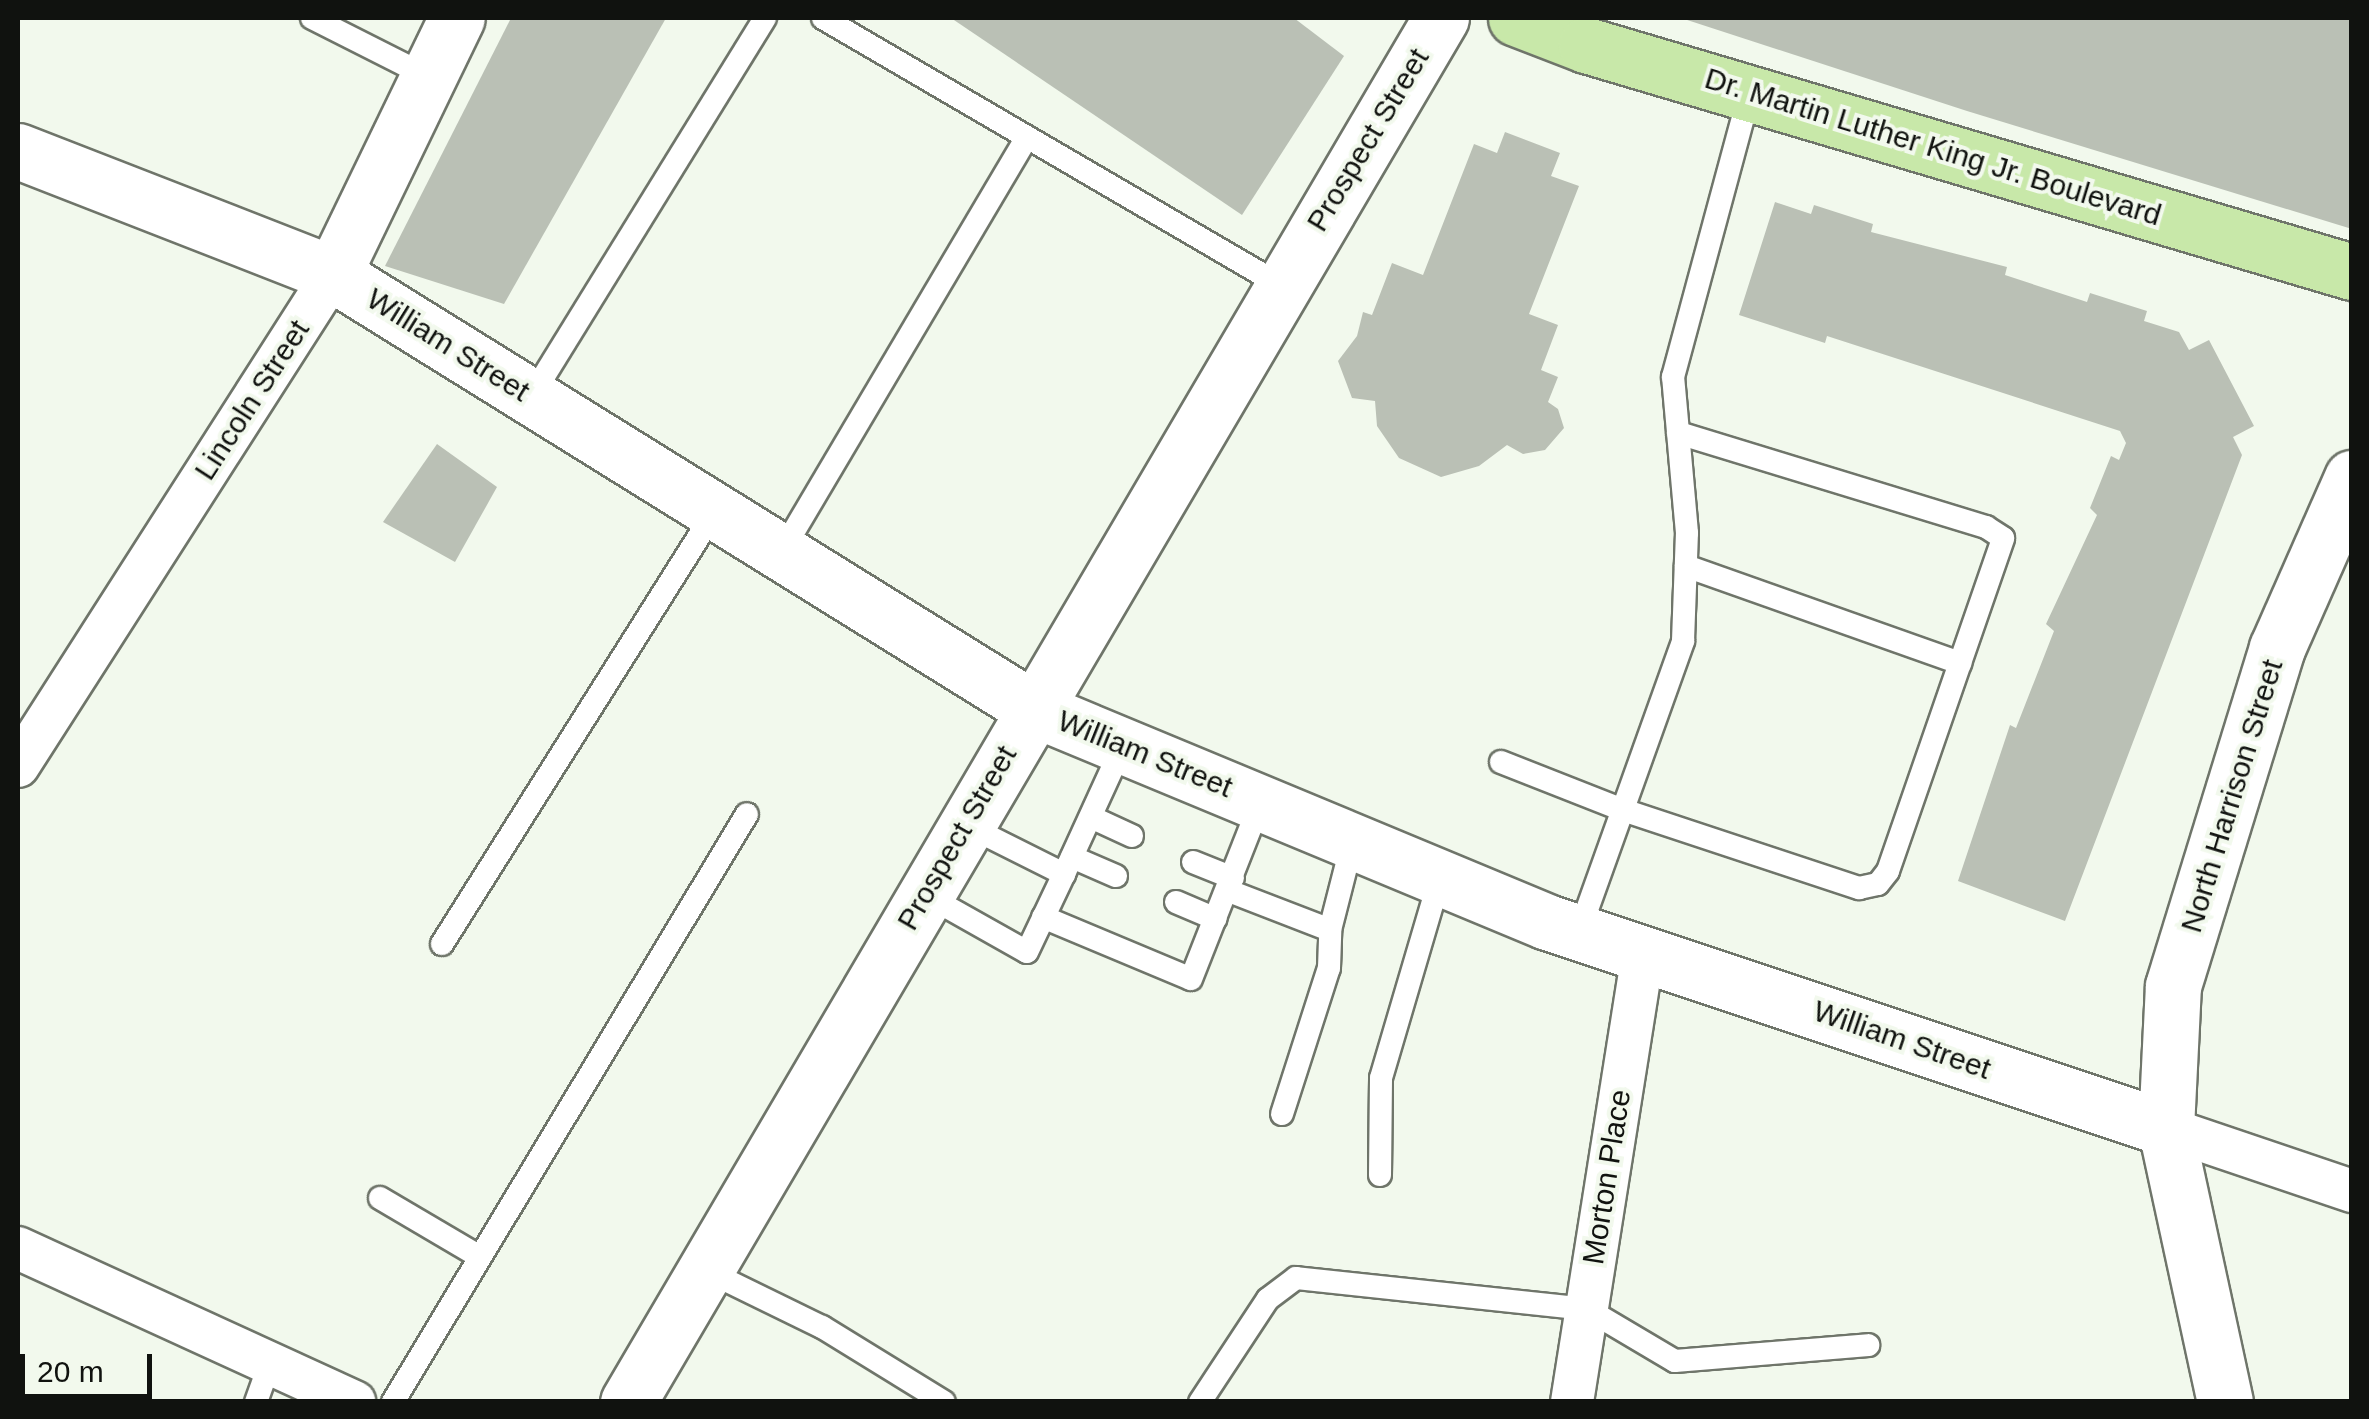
<!DOCTYPE html>
<style>
body{margin:0}
#map{position:relative;width:2369px;height:1419px;overflow:hidden;background:#f2f9ed;font-family:Arial,sans-serif}
div>[style]{position:absolute}
.building>*{inset:0;background:#bac0b5}
.roads{filter:drop-shadow(2px 0 #6f756a) drop-shadow(-2px 0 #6f756a) drop-shadow(0 2px #6f756a) drop-shadow(0 -2px #6f756a)}
.lane>*{height:22px;margin:-11px;padding:0 11px;transform-origin:11px;border-radius:11px;background:#fff}
.street>*{height:42px;margin:-21px;padding:0 21px;transform-origin:21px;border-radius:21px;background:#fff}
.secondary>*{height:55px;margin:-27.5px;padding:0 27.5px;transform-origin:27.5px;border-radius:27.5px;background:#fff}
.primary>*{height:55px;margin:-27.5px;padding:0 27.5px;transform-origin:27.5px;border-radius:27.5px;background:#c8e8a9}
span{translate:-50% -50%;white-space:nowrap;text-align:center;line-height:1.15;-webkit-text-stroke:8px #f2f9ed;paint-order:stroke}
.street-label{font-size:30px;color:#10120f}
.frame{position:absolute;inset:0;border:20px solid #10120f;pointer-events:none}
.scale{position:absolute;left:20px;top:1354px;width:132px;height:45px;box-sizing:border-box;border:5px solid #10120f;border-top:0;padding-left:12px;font-size:30px;line-height:35px;white-space:nowrap;color:#10120f;-webkit-text-stroke:8px #f2f9ed;paint-order:stroke}
</style>
<div id="map">
<div class="building">
<i style="clip-path:polygon(511px 18px,666px 18px,504px 304px,385px 266px)"></i>
<i style="clip-path:polygon(951px 18px,1294px 18px,1344px 56px,1242px 215px)"></i>
<i style="clip-path:polygon(1681px 18px,2352px 18px,2352px 229px,1967px 111px)"></i>
<i style="clip-path:polygon(1505px 132px,1560px 153px,1551px 176px,1579px 186px,1529px 314px,1558px 325px,1541px 370px,1558px 377px,1548px 402px,1558px 409px,1564px 428px,1545px 450px,1523px 454px,1507px 445px,1479px 466px,1441px 477px,1399px 458px,1377px 426px,1375px 401px,1352px 398px,1338px 361px,1357px 336px,1363px 312px,1372px 315px,1392px 263px,1423px 275px,1474px 144px,1497px 153px)"></i>
<i style="clip-path:polygon(1775px 202px,1811px 214px,1814px 205px,1873px 224px,1871px 232px,2007px 267px,2005px 275px,2087px 302px,2090px 293px,2147px 311px,2144px 321px,2179px 332px,2189px 350px,2209px 340px,2254px 426px,2233px 437px,2242px 455px,2065px 921px,1958px 881px,2010px 725px,2016px 728px,2054px 631px,2046px 624px,2097px 515px,2090px 508px,2111px 456px,2119px 460px,2126px 443px,2120px 431px,1827px 336px,1825px 343px,1739px 315px)"></i>
<i style="clip-path:polygon(437px 444px,497px 487px,455px 562px,383px 522px)"></i>
</div>
<div class="roads">
<div class="lane">
<i style="left:312px;top:18px;width:131px;rotate:26.8deg"></i>
<i style="left:823px;top:18px;width:532px;rotate:30.28deg"></i>
<i style="left:531px;top:397px;width:445px;rotate:-58.3deg"></i>
<i style="left:781px;top:553px;width:483px;rotate:-59.4deg"></i>
<i style="left:1686px;top:566px;width:291px;rotate:19.5deg"></i>
<i style="left:1501px;top:762px;width:131px;rotate:21.5deg"></i>
<i style="left:1623px;top:810px;width:249px;rotate:18.3deg"></i>
<i style="left:1859px;top:888px;width:19px;rotate:-12deg"></i>
<i style="left:1878px;top:884px;width:16px;rotate:-52deg"></i>
<i style="left:1888px;top:871px;width:352px;rotate:-70.9deg"></i>
<i style="left:2003px;top:538px;width:20px;rotate:-147deg"></i>
<i style="left:1986px;top:527px;width:322px;rotate:-163deg"></i>
<i style="left:1093px;top:818px;width:43px;rotate:24.8deg"></i>
<i style="left:966px;top:825px;width:110px;rotate:26.6deg"></i>
<i style="left:1064px;top:874px;width:142px;rotate:-65.4deg"></i>
<i style="left:1072px;top:857px;width:48px;rotate:23.4deg"></i>
<i style="left:1193px;top:862px;width:43px;rotate:21.8deg"></i>
<i style="left:1229px;top:891px;width:108px;rotate:21.1deg"></i>
<i style="left:924px;top:894px;width:118px;rotate:29.4deg"></i>
<i style="left:1027px;top:952px;width:86px;rotate:-64.6deg"></i>
<i style="left:1176px;top:902px;width:43px;rotate:23deg"></i>
<i style="left:1043px;top:917px;width:160px;rotate:22.7deg"></i>
<i style="left:1191px;top:979px;width:191px;rotate:-68.5deg"></i>
<i style="left:1579px;top:932px;width:309px;rotate:-70.3deg"></i>
<i style="left:1683px;top:641px;width:108px;rotate:-87.9deg"></i>
<i style="left:1687px;top:533px;width:157px;rotate:-95.1deg"></i>
<i style="left:1673px;top:377px;width:296px;rotate:-74.9deg"></i>
<i style="left:442px;top:944px;width:512px;rotate:-57.77deg"></i>
<i style="left:1282px;top:1114px;width:153px;rotate:-72.2deg"></i>
<i style="left:1329px;top:968px;width:38px;rotate:-88deg"></i>
<i style="left:1330px;top:930px;width:93px;rotate:-75.7deg"></i>
<i style="left:1380px;top:1175px;width:97px;rotate:-89.4deg"></i>
<i style="left:1381px;top:1078px;width:209px;rotate:-73.6deg"></i>
<i style="left:380px;top:1198px;width:116px;rotate:30.5deg"></i>
<i style="left:705px;top:1270px;width:130px;rotate:26deg"></i>
<i style="left:822px;top:1327px;width:143px;rotate:31.6deg"></i>
<i style="left:256px;top:1402px;width:41px;rotate:-70.3deg"></i>
<i style="left:393px;top:1402px;width:686px;rotate:-58.95deg"></i>
<i style="left:1200px;top:1402px;width:123px;rotate:-56.6deg"></i>
<i style="left:1268px;top:1299px;width:35px;rotate:-37deg"></i>
<i style="left:1296px;top:1278px;width:293px;rotate:6.1deg"></i>
<i style="left:1587px;top:1309px;width:102px;rotate:30.6deg"></i>
<i style="left:1675px;top:1361px;width:194px;rotate:-4.7deg"></i>
</div>
<div class="street">
<i style="left:18px;top:766px;width:584px;rotate:-57.37deg"></i>
<i style="left:2166px;top:1128px;width:196px;rotate:18.7deg"></i>
<i style="left:18px;top:1248px;width:370px;rotate:24.6deg"></i>
<i style="left:1572px;top:1402px;width:455px;rotate:-81deg"></i>
</div>
<div class="secondary">
<i style="left:18px;top:151px;width:338px;rotate:21.3deg"></i>
<i style="left:333px;top:274px;width:823px;rotate:31.84deg"></i>
<i style="left:1032px;top:708px;width:558px;rotate:22.56deg"></i>
<i style="left:1547px;top:922px;width:652px;rotate:18.41deg"></i>
<i style="left:333px;top:274px;width:284px;rotate:-64.2deg"></i>
<i style="left:628px;top:1402px;width:1605px;rotate:-59.57deg"></i>
<i style="left:2225px;top:1402px;width:280px;rotate:-102.2deg"></i>
<i style="left:2166px;top:1128px;width:142px;rotate:-87.2deg"></i>
<i style="left:2173px;top:986px;width:354px;rotate:-72.9deg"></i>
<i style="left:2277px;top:648px;width:186px;rotate:-66.2deg"></i>
</div>
<div class="primary">
<i style="left:1516px;top:18px;width:75px;rotate:21.1deg"></i>
<i style="left:1586px;top:45px;width:799px;rotate:16.51deg"></i>
</div>
</div>
<div class="street-label">
<span style="left:1368px;top:140px;rotate:-59deg">Prospect Street</span>
<span style="left:1933px;top:147px;rotate:17deg">Dr. Martin Luther King Jr. Boulevard</span>
<span style="left:448px;top:345px;rotate:32deg">William Street</span>
<span style="left:252px;top:400px;rotate:-57deg">Lincoln Street</span>
<span style="left:1145px;top:754px;rotate:22deg">William Street</span>
<span style="left:2232px;top:796px;rotate:-73deg">North Harrison Street</span>
<span style="left:957px;top:838px;rotate:-60deg">Prospect Street</span>
<span style="left:1902px;top:1040px;rotate:19deg">William Street</span>
<span style="left:1607px;top:1177px;rotate:-81deg">Morton Place</span>
</div>
<div class="frame"></div>
<div class="scale">20 m</div>
</div>
